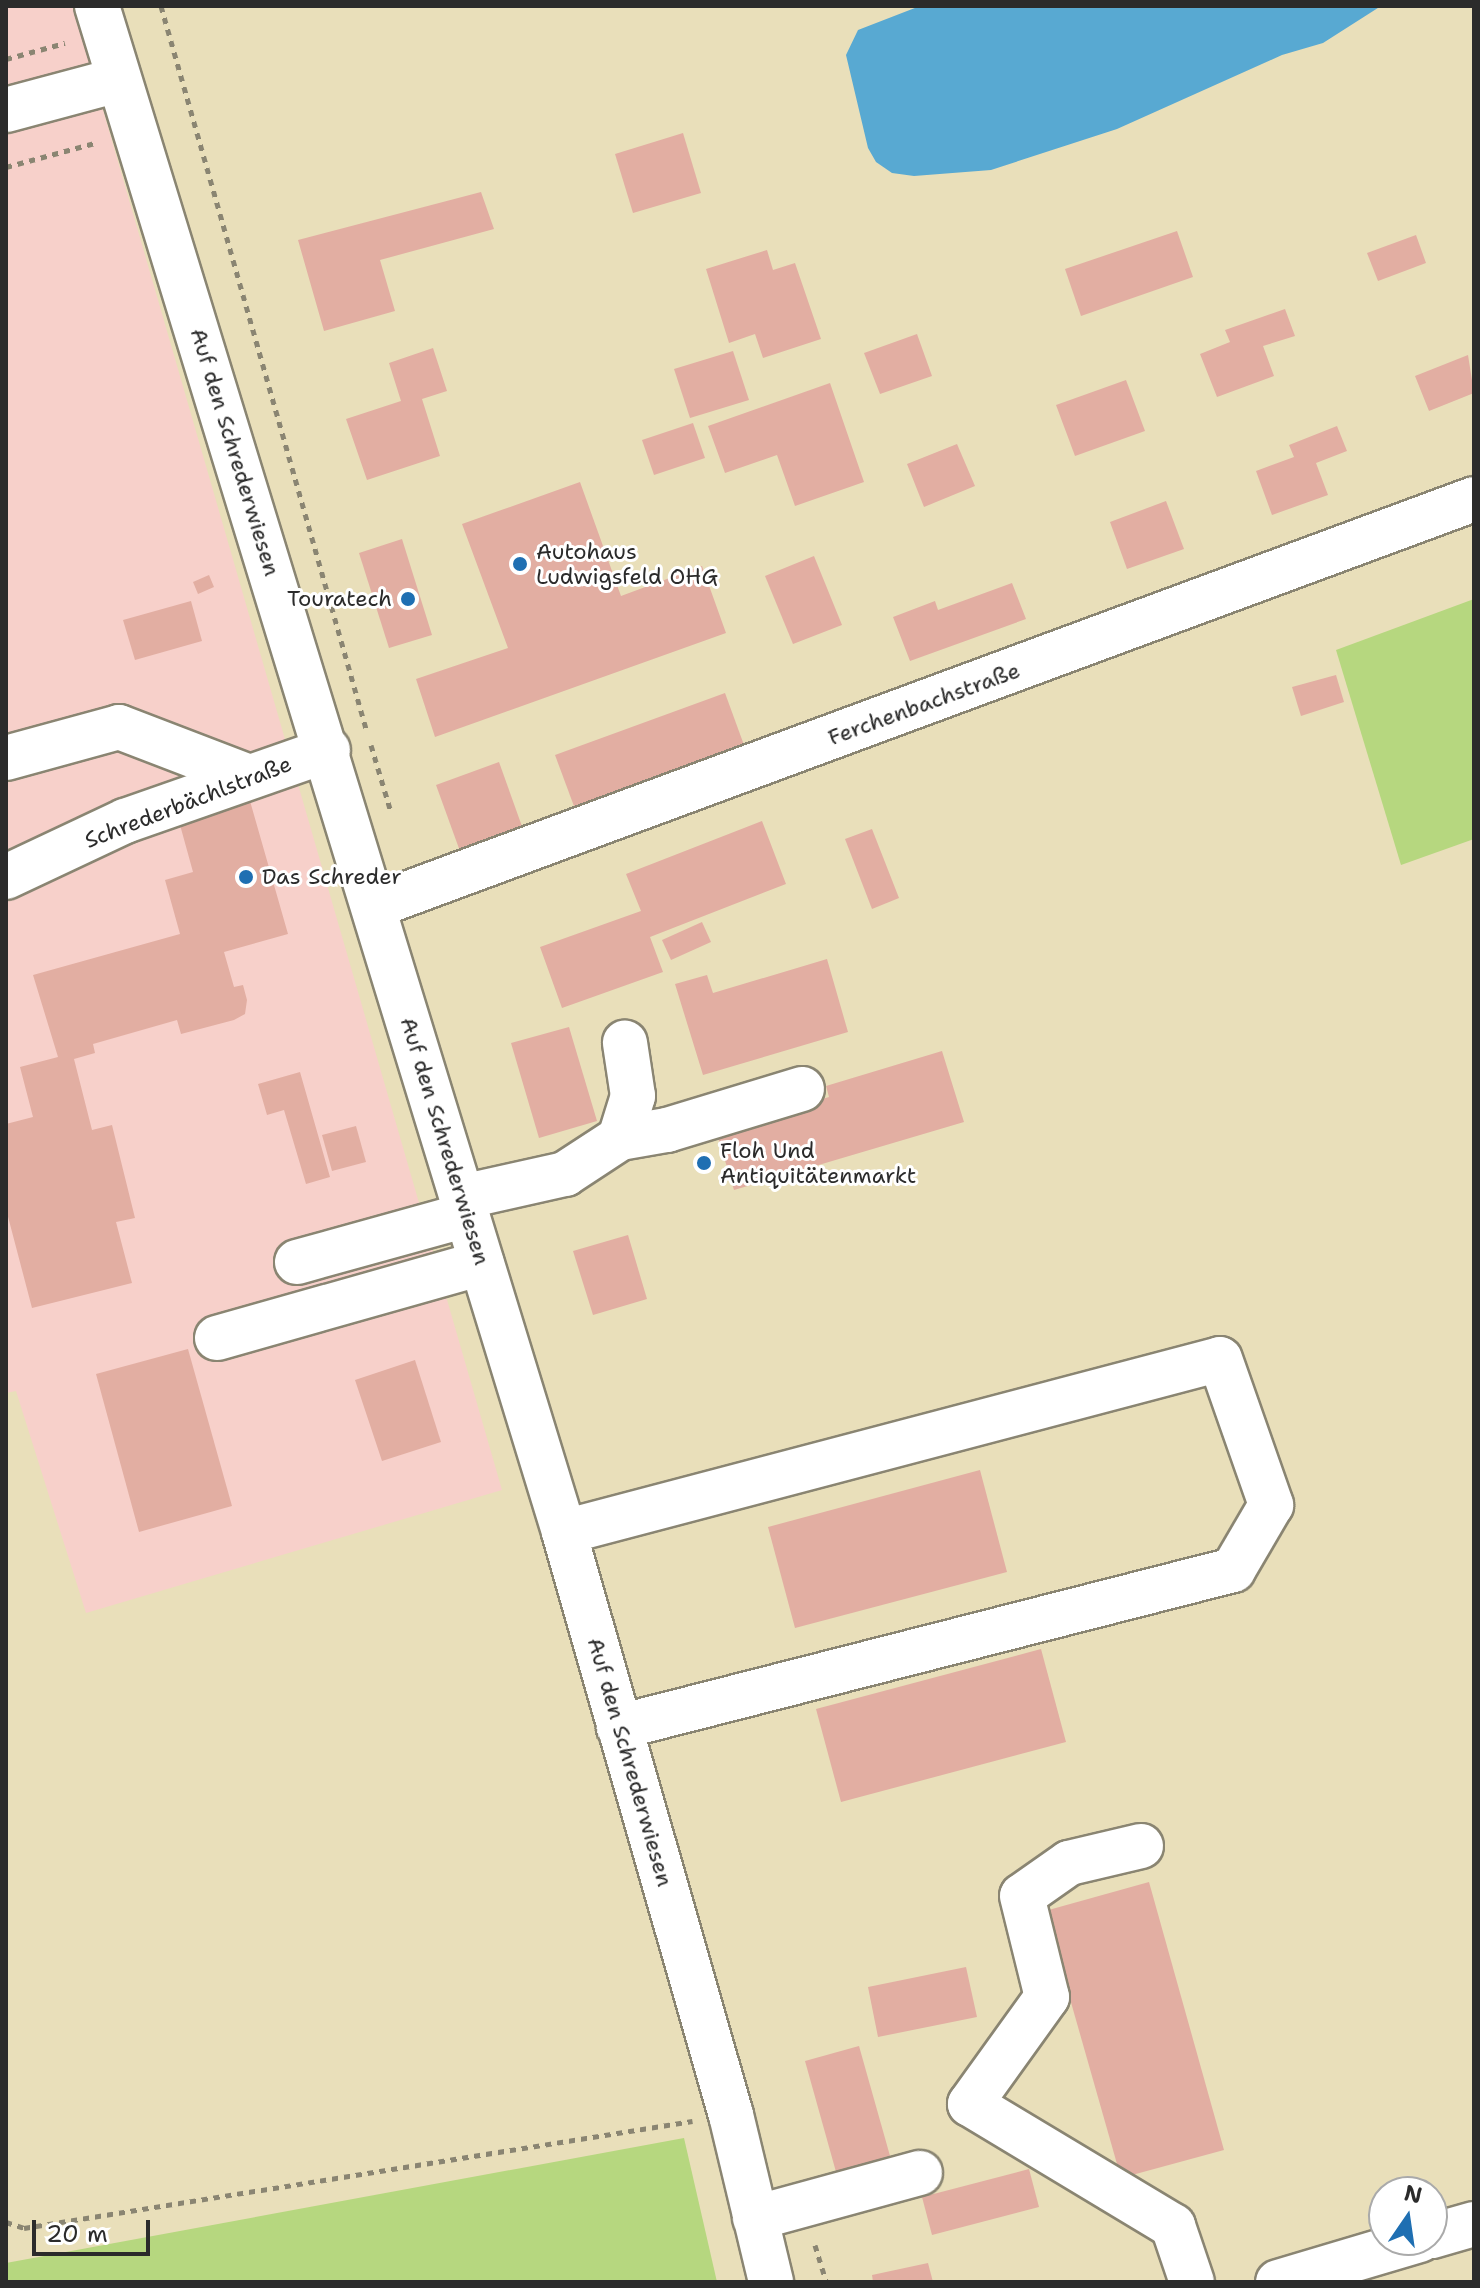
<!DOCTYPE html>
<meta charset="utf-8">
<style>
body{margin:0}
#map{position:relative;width:1480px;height:2288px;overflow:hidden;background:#e9dfba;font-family:"Shantell Sans",sans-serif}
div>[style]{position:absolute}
.built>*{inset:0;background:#f7d0ca}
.green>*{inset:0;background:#b6d77f}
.water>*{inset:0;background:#58a9d2}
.building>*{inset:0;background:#e2aea2}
.path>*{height:5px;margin-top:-2.5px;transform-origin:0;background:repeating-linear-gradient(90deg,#8a8572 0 6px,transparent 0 12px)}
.roads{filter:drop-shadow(2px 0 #8a8572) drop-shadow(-2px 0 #8a8572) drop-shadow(0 2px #8a8572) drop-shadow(0 -2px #8a8572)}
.minor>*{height:44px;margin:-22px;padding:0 22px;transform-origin:22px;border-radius:22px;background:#fff}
.dots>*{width:22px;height:22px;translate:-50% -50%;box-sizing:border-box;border:4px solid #fff;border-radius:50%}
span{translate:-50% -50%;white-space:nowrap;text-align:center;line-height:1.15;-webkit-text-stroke:6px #fff;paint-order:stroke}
.street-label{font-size:22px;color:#2b2b2b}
.poi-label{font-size:22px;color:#2b2b2b}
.left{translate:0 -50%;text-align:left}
.right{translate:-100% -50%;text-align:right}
.frame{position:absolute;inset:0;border:8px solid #2b2b2b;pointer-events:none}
.north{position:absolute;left:1368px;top:2176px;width:80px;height:80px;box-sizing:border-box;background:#fff;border:2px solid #aaa;border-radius:50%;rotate:13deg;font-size:22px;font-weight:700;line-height:32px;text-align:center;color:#2b2b2b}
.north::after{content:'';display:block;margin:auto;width:28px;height:36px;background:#1f6fb2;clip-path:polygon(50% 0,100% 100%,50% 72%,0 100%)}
.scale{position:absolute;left:32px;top:2220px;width:118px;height:36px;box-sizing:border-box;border:4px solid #2b2b2b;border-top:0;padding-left:10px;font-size:24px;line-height:28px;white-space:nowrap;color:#2b2b2b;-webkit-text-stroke:6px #fff;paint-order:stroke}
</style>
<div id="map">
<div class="built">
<i style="clip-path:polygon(6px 6px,73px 6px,502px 1490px,86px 1613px,16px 1391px,6px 1393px)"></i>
</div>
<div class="green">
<i style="clip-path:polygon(1474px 599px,1474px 839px,1401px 865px,1336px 650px)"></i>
<i style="clip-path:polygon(684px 2138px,717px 2282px,6px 2282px,6px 2263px)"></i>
</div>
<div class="water">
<i style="clip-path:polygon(920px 6px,1381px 6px,1323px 43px,1282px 55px,1117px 129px,991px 170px,914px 176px,892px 173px,876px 162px,868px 148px,846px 55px,858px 30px)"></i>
</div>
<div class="building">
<i style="clip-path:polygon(683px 133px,701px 193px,633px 213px,615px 154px)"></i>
<i style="clip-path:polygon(481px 192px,494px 229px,380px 260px,395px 311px,324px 331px,298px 240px)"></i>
<i style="clip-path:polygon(1177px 231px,1193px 277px,1081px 316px,1065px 269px)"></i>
<i style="clip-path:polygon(1416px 235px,1426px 263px,1378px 281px,1367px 253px)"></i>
<i style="clip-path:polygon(767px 250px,773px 270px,795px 263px,821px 339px,763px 358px,755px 334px,729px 343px,706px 269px)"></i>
<i style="clip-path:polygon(1285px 309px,1295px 336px,1263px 346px,1274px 376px,1217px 397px,1200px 354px,1230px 342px,1225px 330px)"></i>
<i style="clip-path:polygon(917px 334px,932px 376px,880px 394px,864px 353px)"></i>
<i style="clip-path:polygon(433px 348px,447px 391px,422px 399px,440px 456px,367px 480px,346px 419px,401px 401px,389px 363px)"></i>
<i style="clip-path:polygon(733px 351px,749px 400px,690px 418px,674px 369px)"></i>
<i style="clip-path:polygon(1468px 355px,1474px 393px,1429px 411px,1415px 376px)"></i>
<i style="clip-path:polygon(1126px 380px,1145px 431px,1075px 456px,1056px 405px)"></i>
<i style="clip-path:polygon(830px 383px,864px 482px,795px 506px,777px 455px,725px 473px,708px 426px)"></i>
<i style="clip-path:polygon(693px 423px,705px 458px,654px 475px,642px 440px)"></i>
<i style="clip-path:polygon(1337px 426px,1347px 451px,1316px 463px,1328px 495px,1272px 515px,1256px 471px,1294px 457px,1289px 445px)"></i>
<i style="clip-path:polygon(957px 444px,975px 486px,924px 507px,907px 464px)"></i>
<i style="clip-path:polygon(580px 482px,621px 596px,702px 566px,726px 633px,435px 737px,416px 679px,508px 648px,462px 524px)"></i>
<i style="clip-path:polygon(1166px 501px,1184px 549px,1127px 569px,1110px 522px)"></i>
<i style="clip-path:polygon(402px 539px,432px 635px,389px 648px,359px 553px)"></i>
<i style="clip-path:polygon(814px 556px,842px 625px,793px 644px,765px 576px)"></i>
<i style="clip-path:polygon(209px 575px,214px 587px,198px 594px,193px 582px)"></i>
<i style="clip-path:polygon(1012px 583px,1026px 619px,910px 661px,893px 617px,935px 601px,938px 610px)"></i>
<i style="clip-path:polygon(191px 601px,202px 641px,135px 660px,123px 620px)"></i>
<i style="clip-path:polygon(1336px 675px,1344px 702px,1301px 716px,1292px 687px)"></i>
<i style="clip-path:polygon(725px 693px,748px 756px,578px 817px,555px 755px)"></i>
<i style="clip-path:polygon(499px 762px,524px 832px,461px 854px,436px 785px)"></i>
<i style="clip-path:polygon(248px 794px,288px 934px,224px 952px,234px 987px,243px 985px,247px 1000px,245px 1014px,234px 1020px,181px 1034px,177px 1020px,93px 1044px,95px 1053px,74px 1059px,92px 1130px,112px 1125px,135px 1218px,116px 1222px,132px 1283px,32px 1308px,6px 1209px,6px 1124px,33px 1117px,20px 1067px,58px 1057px,33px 975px,180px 934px,165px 880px,193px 872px,177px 814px)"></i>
<i style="clip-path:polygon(762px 821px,786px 884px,650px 937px,663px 972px,562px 1008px,540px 947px,641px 911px,626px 874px)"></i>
<i style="clip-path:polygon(872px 829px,899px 898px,872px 909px,845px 839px)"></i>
<i style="clip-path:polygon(702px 922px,711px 942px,671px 960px,662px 940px)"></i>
<i style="clip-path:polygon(827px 959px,848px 1032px,703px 1075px,675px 984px,707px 975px,713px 993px)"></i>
<i style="clip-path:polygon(569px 1027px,597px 1121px,539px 1138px,511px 1043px)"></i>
<i style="clip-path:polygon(942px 1051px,964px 1122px,734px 1190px,716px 1131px,829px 1097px,826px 1086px)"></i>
<i style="clip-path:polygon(300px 1072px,330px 1177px,306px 1184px,284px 1110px,267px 1115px,258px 1084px)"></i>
<i style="clip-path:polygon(356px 1126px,366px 1162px,332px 1171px,322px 1135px)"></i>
<i style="clip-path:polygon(628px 1235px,647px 1299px,593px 1315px,573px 1251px)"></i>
<i style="clip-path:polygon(188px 1349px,232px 1506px,139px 1532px,96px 1374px)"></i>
<i style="clip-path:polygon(415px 1360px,441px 1442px,382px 1461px,355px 1380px)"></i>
<i style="clip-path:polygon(980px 1470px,1007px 1572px,795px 1628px,768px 1527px)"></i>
<i style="clip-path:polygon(1041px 1649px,1066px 1742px,841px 1802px,816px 1709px)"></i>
<i style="clip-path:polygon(1149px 1882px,1224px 2150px,1121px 2178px,1045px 1911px)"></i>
<i style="clip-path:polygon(966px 1967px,977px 2017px,878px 2037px,868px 1987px)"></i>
<i style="clip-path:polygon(859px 2046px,892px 2163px,838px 2179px,805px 2061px)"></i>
<i style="clip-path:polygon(1029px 2169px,1039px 2207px,932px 2235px,922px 2197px)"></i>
<i style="clip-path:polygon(928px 2263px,933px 2282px,873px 2282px,872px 2275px)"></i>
</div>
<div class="path">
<i style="left:161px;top:6px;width:755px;rotate:74.16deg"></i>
<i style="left:6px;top:59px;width:61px;rotate:-15.2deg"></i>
<i style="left:6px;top:167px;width:92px;rotate:-15.1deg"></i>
<i style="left:371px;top:745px;width:70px;rotate:73.4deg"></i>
<i style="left:6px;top:2222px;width:19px;rotate:18deg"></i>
<i style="left:24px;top:2228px;width:677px;rotate:-9.1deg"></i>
<i style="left:815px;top:2245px;width:39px;rotate:73deg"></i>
</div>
<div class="roads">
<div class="minor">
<i style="left:97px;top:6px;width:1596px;rotate:72.98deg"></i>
<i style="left:564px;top:1532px;width:606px;rotate:74.02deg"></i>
<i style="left:731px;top:2115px;width:172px;rotate:76.5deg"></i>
<i style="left:6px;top:110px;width:116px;rotate:-15deg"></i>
<i style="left:6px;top:758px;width:117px;rotate:-15.3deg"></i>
<i style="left:119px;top:727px;width:139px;rotate:21deg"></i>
<i style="left:6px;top:877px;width:132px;rotate:-25.2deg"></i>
<i style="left:125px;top:821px;width:215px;rotate:-19.3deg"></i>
<i style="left:374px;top:906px;width:1173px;rotate:-20.3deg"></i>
<i style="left:620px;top:1138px;width:48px;rotate:-9.7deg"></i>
<i style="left:667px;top:1130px;width:141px;rotate:-16.9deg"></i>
<i style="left:462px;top:1197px;width:106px;rotate:-12.6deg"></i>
<i style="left:565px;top:1174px;width:66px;rotate:-33.2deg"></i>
<i style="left:620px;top:1138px;width:44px;rotate:-72.8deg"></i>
<i style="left:633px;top:1096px;width:54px;rotate:-98.6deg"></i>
<i style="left:297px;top:1262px;width:176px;rotate:-15.5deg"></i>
<i style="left:217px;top:1338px;width:275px;rotate:-15.8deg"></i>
<i style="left:564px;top:1532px;width:678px;rotate:-14.77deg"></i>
<i style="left:1220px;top:1359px;width:155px;rotate:70.7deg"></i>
<i style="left:1271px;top:1505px;width:75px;rotate:120.3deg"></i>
<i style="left:1233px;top:1570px;width:634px;rotate:165.66deg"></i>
<i style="left:1141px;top:1846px;width:74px;rotate:166.7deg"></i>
<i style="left:1069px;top:1863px;width:57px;rotate:144.9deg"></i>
<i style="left:1022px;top:1896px;width:104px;rotate:76.1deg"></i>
<i style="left:1047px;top:1997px;width:132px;rotate:125.7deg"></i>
<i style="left:970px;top:2104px;width:237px;rotate:31deg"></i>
<i style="left:1173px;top:2226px;width:59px;rotate:71.3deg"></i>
<i style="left:755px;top:2218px;width:171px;rotate:-15.3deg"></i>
<i style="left:1432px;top:2236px;width:44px;rotate:-15.9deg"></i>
<i style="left:1278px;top:2282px;width:148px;rotate:-16.5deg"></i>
</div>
</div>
<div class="dots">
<i style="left:520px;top:564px;background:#1f6fb2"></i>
<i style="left:408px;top:599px;background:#1f6fb2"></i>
<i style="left:246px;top:877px;background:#1f6fb2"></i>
<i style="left:704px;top:1163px;background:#1f6fb2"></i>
</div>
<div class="street-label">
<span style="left:235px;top:452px;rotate:73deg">Auf den Schrederwiesen</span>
<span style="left:924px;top:704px;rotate:-20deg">Ferchenbachstraße</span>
<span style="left:188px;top:802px;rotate:-21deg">Schrederbächlstraße</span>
<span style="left:445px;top:1141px;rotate:73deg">Auf den Schrederwiesen</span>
<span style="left:630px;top:1762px;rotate:74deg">Auf den Schrederwiesen</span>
</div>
<div class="poi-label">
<span class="left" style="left:536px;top:564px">Autohaus<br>Ludwigsfeld OHG</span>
<span class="right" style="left:392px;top:599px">Touratech</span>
<span class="left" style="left:262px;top:877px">Das Schreder</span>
<span class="left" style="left:720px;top:1163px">Floh Und<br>Antiquitätenmarkt</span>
</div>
<div class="frame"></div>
<div class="north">N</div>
<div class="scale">20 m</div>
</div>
